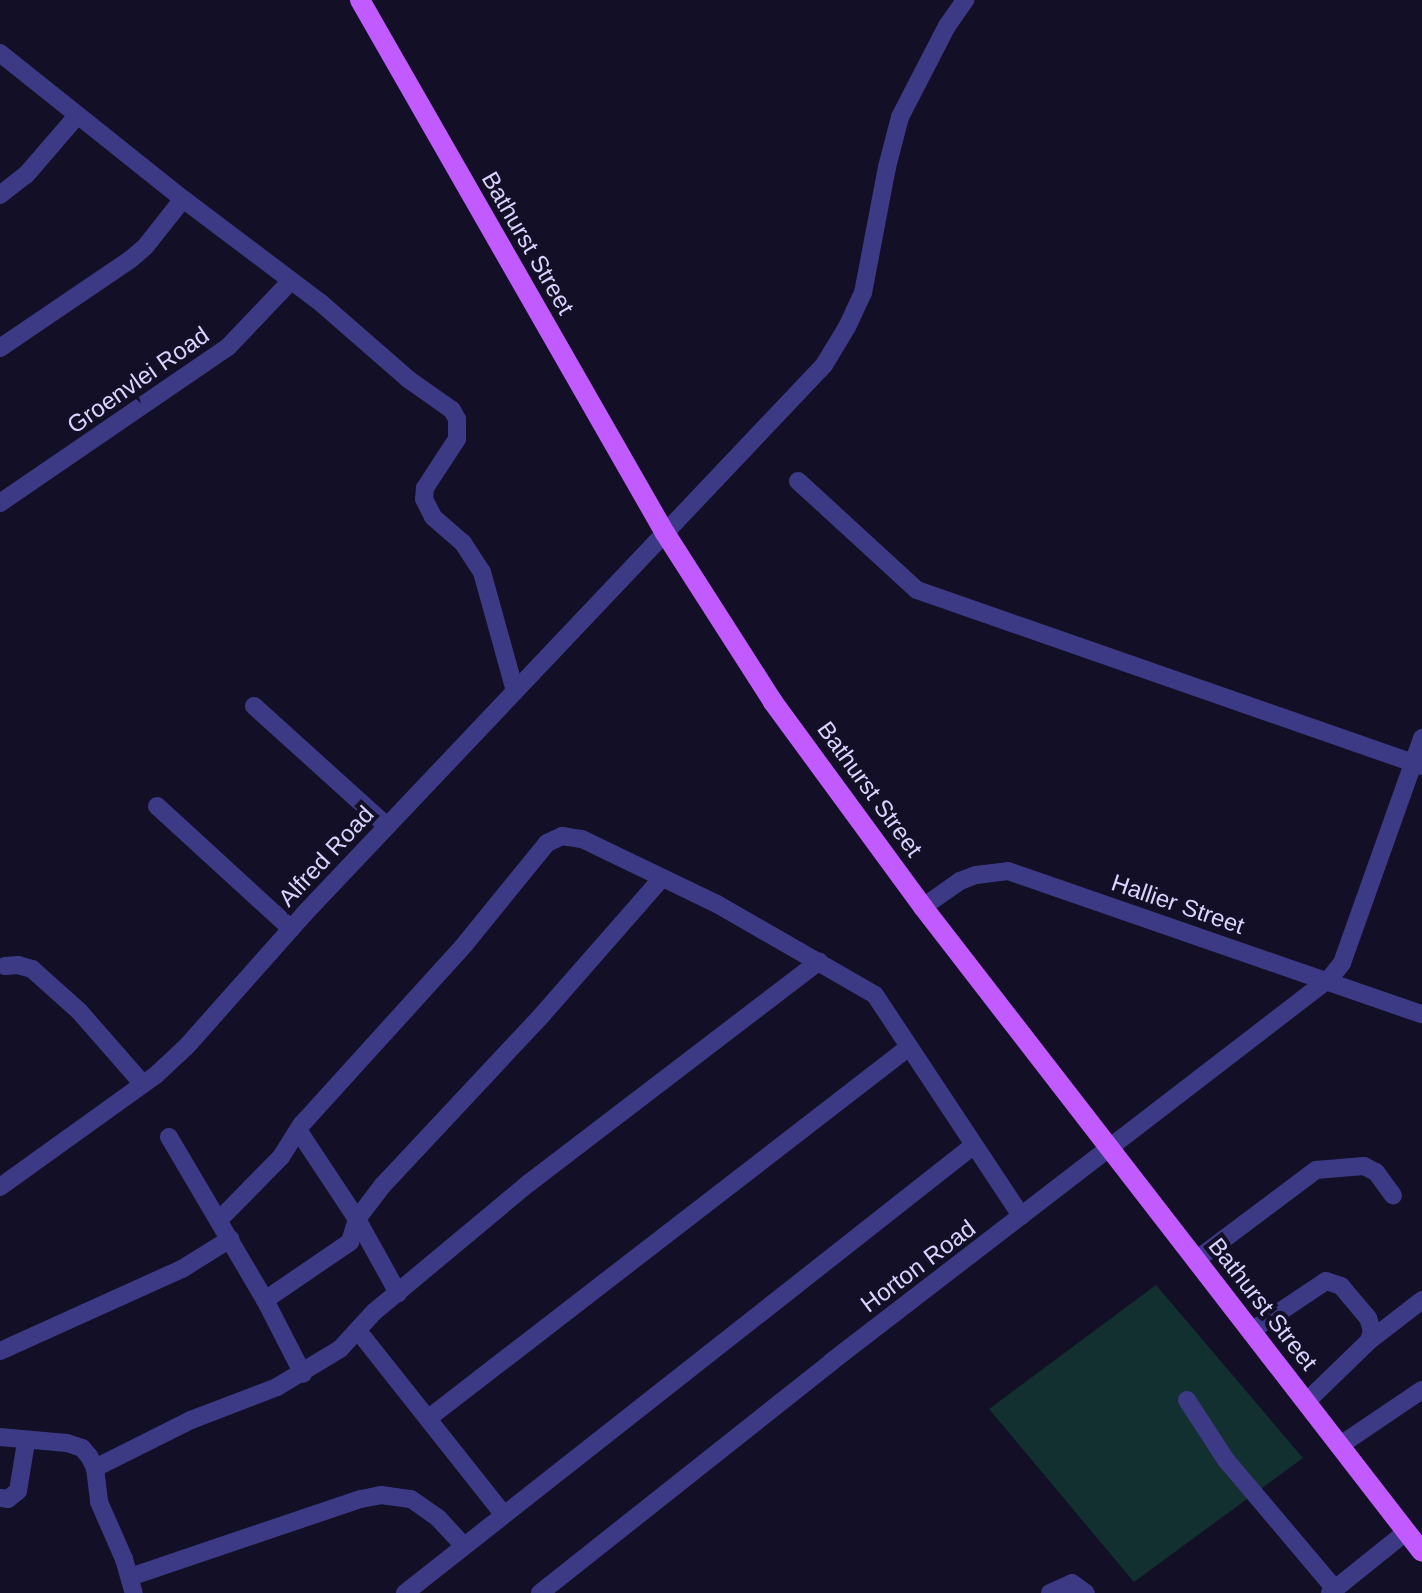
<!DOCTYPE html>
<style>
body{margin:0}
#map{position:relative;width:1422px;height:1593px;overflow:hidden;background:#130f26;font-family:Helvetica,sans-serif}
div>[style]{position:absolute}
.green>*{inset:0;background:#12302f}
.minor>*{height:18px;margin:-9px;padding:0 9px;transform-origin:9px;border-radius:9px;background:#3d3a85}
.major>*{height:20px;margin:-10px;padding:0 10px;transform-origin:10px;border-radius:10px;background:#c25bff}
span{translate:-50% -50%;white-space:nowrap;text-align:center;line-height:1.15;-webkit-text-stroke:8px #130f26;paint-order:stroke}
.street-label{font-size:24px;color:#d9d4ff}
</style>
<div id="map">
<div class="green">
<i style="clip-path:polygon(1156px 1285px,1303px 1458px,1134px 1582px,989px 1409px)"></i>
</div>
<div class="minor">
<i style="left:0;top:53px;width:234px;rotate:38.6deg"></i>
<i style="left:183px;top:199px;width:173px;rotate:37deg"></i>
<i style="left:321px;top:303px;width:116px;rotate:41.1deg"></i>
<i style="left:408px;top:379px;width:54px;rotate:35.2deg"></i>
<i style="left:452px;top:410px;width:10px;rotate:61deg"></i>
<i style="left:457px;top:419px;width:20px;rotate:90deg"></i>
<i style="left:457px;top:439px;width:59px;rotate:123.1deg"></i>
<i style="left:425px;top:488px;width:11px;rotate:95deg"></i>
<i style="left:424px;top:499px;width:20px;rotate:63deg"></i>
<i style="left:433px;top:517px;width:40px;rotate:41deg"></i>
<i style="left:463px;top:543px;width:35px;rotate:57deg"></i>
<i style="left:482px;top:572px;width:123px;rotate:74.5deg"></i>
<i style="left:0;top:195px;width:33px;rotate:-38deg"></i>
<i style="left:26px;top:175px;width:78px;rotate:-49.2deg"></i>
<i style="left:0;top:348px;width:158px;rotate:-34.2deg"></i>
<i style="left:131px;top:259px;width:18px;rotate:-41deg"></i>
<i style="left:145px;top:247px;width:61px;rotate:-51.6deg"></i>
<i style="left:798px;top:481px;width:161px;rotate:42.5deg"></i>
<i style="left:917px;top:590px;width:535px;rotate:19.21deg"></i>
<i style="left:0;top:503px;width:276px;rotate:-34.4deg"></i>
<i style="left:228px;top:347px;width:90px;rotate:-46.4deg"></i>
<i style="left:254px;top:706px;width:179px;rotate:42.1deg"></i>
<i style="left:157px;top:806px;width:182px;rotate:42.5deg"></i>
<i style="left:923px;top:907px;width:45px;rotate:-35.1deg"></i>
<i style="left:960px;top:881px;width:17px;rotate:-21deg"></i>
<i style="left:976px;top:875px;width:32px;rotate:-7deg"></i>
<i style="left:1008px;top:871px;width:438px;rotate:19.1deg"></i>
<i style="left:5px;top:966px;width:13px;rotate:-4deg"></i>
<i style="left:18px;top:965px;width:15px;rotate:16deg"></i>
<i style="left:32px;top:969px;width:63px;rotate:41.8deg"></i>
<i style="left:79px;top:1011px;width:97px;rotate:48.8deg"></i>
<i style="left:298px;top:1130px;width:107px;rotate:56.5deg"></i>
<i style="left:357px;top:1219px;width:85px;rotate:61deg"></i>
<i style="left:169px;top:1137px;width:189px;rotate:59.5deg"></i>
<i style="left:265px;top:1300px;width:83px;rotate:62.8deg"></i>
<i style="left:0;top:1187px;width:192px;rotate:-35.7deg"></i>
<i style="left:156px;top:1075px;width:42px;rotate:-43.1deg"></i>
<i style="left:187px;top:1046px;width:176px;rotate:-48.4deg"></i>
<i style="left:304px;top:914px;width:756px;rotate:-46.55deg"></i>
<i style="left:824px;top:365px;width:44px;rotate:-58.8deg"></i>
<i style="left:847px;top:327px;width:38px;rotate:-65deg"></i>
<i style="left:863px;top:293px;width:128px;rotate:-79.2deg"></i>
<i style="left:887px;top:167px;width:52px;rotate:-75.4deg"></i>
<i style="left:900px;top:117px;width:102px;rotate:-62.7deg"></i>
<i style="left:947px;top:26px;width:32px;rotate:-55deg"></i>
<i style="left:219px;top:1220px;width:88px;rotate:-45.5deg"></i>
<i style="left:281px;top:1157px;width:39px;rotate:-58deg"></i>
<i style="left:302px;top:1124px;width:243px;rotate:-47.8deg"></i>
<i style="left:465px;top:944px;width:130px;rotate:-50.9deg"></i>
<i style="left:547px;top:843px;width:17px;rotate:-25deg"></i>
<i style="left:562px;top:836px;width:20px;rotate:9deg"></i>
<i style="left:582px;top:839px;width:150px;rotate:25.7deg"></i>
<i style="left:717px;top:904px;width:182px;rotate:29.9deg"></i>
<i style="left:875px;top:995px;width:265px;rotate:56.5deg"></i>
<i style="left:1196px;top:1260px;width:150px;rotate:-36.9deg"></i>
<i style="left:1316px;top:1170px;width:48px;rotate:-4.8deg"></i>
<i style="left:1364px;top:1166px;width:13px;rotate:27deg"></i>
<i style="left:1376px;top:1172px;width:29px;rotate:54deg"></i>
<i style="left:265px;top:1300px;width:103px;rotate:-34.3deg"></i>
<i style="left:350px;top:1242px;width:24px;rotate:-73deg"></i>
<i style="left:357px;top:1219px;width:43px;rotate:-52.6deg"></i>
<i style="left:383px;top:1185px;width:233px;rotate:-46.9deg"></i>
<i style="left:542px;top:1015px;width:179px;rotate:-48.8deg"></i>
<i style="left:1251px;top:1331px;width:90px;rotate:-33.7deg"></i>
<i style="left:1326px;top:1281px;width:16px;rotate:18deg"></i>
<i style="left:1341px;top:1286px;width:42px;rotate:49.8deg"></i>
<i style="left:1368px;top:1318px;width:13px;rotate:72deg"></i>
<i style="left:1372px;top:1330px;width:11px;rotate:105deg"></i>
<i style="left:1369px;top:1341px;width:88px;rotate:135.9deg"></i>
<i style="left:359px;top:1332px;width:233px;rotate:51.6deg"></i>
<i style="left:1369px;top:1341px;width:67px;rotate:-37.7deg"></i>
<i style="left:0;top:1351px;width:200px;rotate:-24.3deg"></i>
<i style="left:182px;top:1269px;width:57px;rotate:-32deg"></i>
<i style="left:1187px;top:1400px;width:72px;rotate:57deg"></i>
<i style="left:1226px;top:1460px;width:169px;rotate:49.8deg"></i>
<i style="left:430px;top:1417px;width:605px;rotate:-37.68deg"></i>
<i style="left:0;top:1437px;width:67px;rotate:5.1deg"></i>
<i style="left:67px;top:1443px;width:16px;rotate:18deg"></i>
<i style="left:82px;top:1448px;width:11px;rotate:49deg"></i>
<i style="left:89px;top:1456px;width:13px;rotate:63deg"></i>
<i style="left:95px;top:1468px;width:34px;rotate:83deg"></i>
<i style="left:99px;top:1502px;width:62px;rotate:66.3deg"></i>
<i style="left:124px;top:1559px;width:35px;rotate:74deg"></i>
<i style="left:1339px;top:1446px;width:100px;rotate:-34deg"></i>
<i style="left:95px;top:1468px;width:107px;rotate:-26.6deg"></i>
<i style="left:191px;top:1420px;width:92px;rotate:-21deg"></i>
<i style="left:277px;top:1387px;width:74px;rotate:-31.1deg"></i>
<i style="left:340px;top:1349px;width:50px;rotate:-47.4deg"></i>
<i style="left:374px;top:1312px;width:202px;rotate:-39.8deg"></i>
<i style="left:529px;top:1183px;width:365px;rotate:-37.4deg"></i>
<i style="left:0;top:1498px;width:8px;rotate:7deg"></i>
<i style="left:8px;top:1499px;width:13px;rotate:-39deg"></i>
<i style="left:18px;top:1491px;width:50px;rotate:-80.7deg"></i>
<i style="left:130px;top:1577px;width:244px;rotate:-18.7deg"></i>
<i style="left:361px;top:1499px;width:20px;rotate:-11deg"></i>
<i style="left:381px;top:1495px;width:30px;rotate:8deg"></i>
<i style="left:411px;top:1499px;width:33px;rotate:35deg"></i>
<i style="left:438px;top:1518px;width:38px;rotate:47deg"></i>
<i style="left:405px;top:1593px;width:724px;rotate:-38.21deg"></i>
<i style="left:540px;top:1593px;width:372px;rotate:-38.4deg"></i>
<i style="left:831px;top:1362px;width:630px;rotate:-37.58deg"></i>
<i style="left:1330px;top:978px;width:19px;rotate:-51deg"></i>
<i style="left:1342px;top:963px;width:239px;rotate:-70.4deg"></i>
<i style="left:1050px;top:1593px;width:24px;rotate:-24deg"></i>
<i style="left:1072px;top:1583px;width:17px;rotate:36deg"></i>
<i style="left:1330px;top:1593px;width:97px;rotate:-38.8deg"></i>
</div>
<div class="major">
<i style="left:360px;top:0;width:614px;rotate:60.22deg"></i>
<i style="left:665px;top:533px;width:201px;rotate:57.4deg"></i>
<i style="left:773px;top:702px;width:254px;rotate:53.8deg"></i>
<i style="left:923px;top:907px;width:815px;rotate:52.27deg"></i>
</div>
<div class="street-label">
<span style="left:528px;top:243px;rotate:60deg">Bathurst Street</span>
<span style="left:138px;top:380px;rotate:-35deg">Groenvlei Road</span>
<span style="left:870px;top:789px;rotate:54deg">Bathurst Street</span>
<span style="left:326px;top:856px;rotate:-47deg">Alfred Road</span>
<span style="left:1178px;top:904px;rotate:19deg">Hallier Street</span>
<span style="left:918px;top:1266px;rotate:-37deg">Horton Road</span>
<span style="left:1263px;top:1304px;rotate:52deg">Bathurst Street</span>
</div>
</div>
